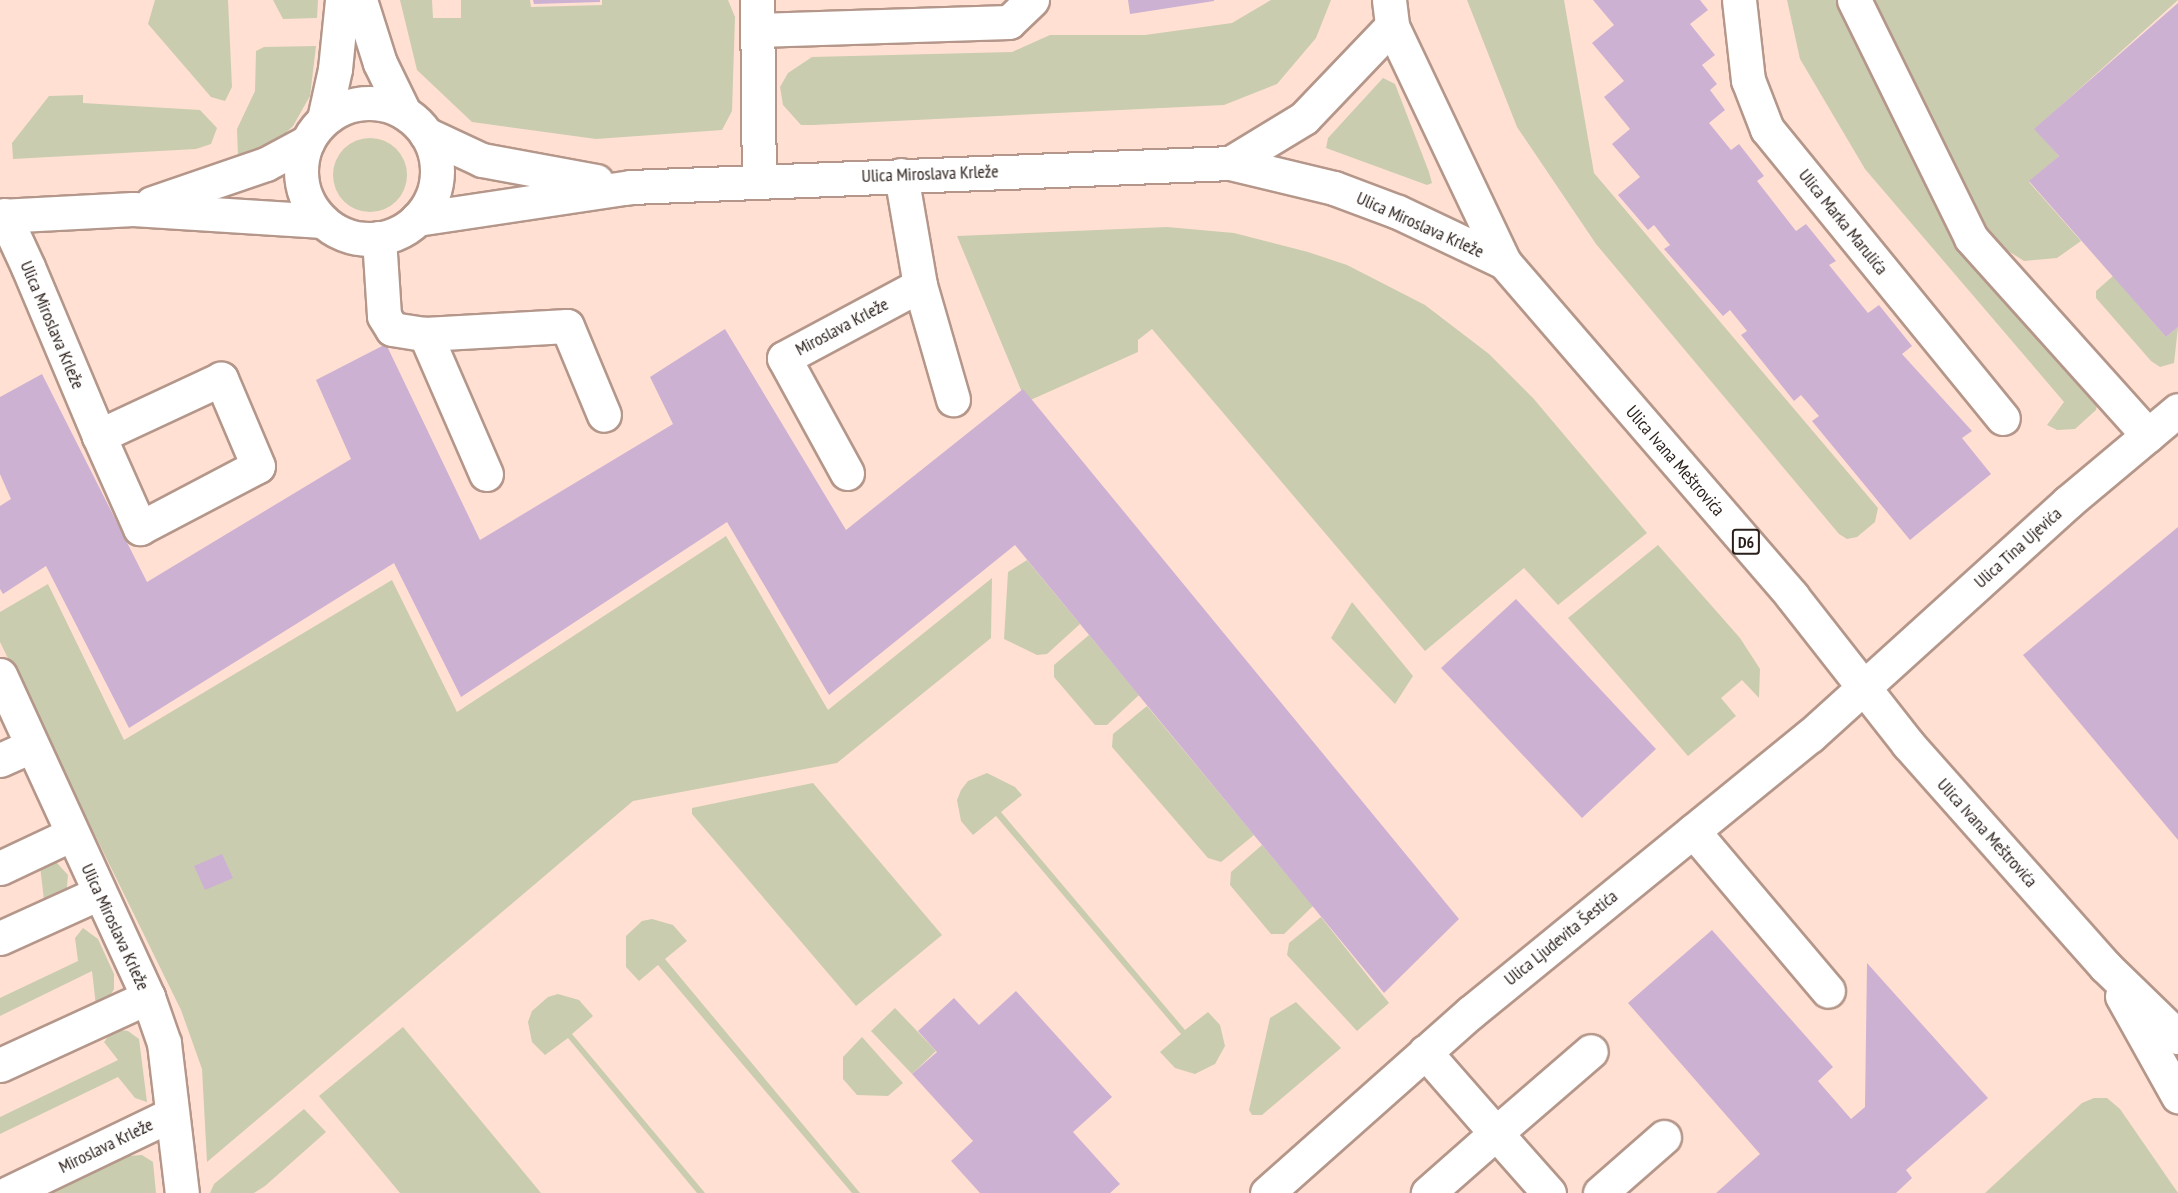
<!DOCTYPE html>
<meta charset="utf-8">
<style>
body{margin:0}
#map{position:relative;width:2178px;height:1193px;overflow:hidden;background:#ffe0d2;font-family:"PT Sans Narrow",sans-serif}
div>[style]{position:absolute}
.green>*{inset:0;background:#c9ccaf}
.round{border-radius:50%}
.building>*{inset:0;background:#cdb1d3}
.roads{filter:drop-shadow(2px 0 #b4978a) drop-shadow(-2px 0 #b4978a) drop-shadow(0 2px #b4978a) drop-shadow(0 -2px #b4978a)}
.minor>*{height:33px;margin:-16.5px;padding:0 16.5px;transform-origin:16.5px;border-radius:16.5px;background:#fff}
.minor>.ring{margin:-16.5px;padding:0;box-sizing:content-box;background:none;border:33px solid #fff;border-radius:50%}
.major>*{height:33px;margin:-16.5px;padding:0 16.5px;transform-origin:16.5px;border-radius:16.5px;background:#fff}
span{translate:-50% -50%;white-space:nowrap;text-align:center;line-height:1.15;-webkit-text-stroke:5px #fff;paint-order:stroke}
.shield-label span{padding:2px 4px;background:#fff;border:2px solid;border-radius:4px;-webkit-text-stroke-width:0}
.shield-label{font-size:16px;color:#2a1f1a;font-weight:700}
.street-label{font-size:18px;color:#2a1f1a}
</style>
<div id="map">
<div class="green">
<i style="clip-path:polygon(155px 0,228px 0,232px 87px,225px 101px,211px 97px,148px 24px)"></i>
<i style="clip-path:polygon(273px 0,318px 0,317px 18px,283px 19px)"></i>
<i style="clip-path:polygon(400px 0,432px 0,433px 18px,461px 18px,461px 0,530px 0,531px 7px,602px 5px,602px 0,728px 0,735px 17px,732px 111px,722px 130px,596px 139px,472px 122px,417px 70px)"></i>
<i style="clip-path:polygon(1271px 0,1331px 0,1316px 38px,1277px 84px,1224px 105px,813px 125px,801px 125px,783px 105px,780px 87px,788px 73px,812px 57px,1012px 52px,1050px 35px,1145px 35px,1232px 23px)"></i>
<i style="clip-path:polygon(1467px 0,1564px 0,1594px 173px,1878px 508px,1875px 522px,1857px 537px,1847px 539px,1839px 534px,1596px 244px,1517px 127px)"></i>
<i style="clip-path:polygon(1787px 0,1845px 0,1954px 225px,2098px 401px,2096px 410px,2075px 429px,2057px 430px,2047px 425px,2064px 402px,1865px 169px,1800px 59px)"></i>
<i style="clip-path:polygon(1868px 0,2178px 0,2035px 129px,2059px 156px,2029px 182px,2081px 241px,2057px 258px,2024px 261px,1991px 240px,1976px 221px)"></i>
<i style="clip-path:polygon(316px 46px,310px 96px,293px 126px,271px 147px,238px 156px,237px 129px,255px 91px,256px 51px,264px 47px)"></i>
<i style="clip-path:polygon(1383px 78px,1395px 84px,1429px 172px,1432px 183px,1427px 185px,1326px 148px,1328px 138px)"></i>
<i style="clip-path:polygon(83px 95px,83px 103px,200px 110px,217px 128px,211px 144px,196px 149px,13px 159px,12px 143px,49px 96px)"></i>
<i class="round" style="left:333px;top:138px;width:74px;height:74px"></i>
<i style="clip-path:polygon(1167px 227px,1234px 233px,1308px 252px,1347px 265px,1425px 305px,1489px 354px,1533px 398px,1647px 533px,1558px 605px,1524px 568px,1425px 651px,1152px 329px,1138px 340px,1138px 352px,1026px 402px,957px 236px)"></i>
<i style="clip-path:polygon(2113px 276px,2166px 337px,2178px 327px,2174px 363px,2160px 367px,2151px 361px,2096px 298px,2096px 291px)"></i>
<i style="clip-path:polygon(726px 536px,828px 710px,992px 578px,991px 638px,837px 763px,633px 801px,207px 1162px,202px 1069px,181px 1010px,0 642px,0 612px,48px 584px,124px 740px,392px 580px,457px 712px)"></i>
<i style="clip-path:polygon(1658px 545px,1740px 638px,1760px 669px,1759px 698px,1742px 680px,1721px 698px,1736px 716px,1688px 756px,1568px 618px)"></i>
<i style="clip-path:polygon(1027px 560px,1080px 624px,1047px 654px,1037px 655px,1004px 639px,1008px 572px)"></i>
<i style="clip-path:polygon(1352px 602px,1413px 676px,1395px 704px,1331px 638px)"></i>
<i style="clip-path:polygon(1089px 635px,1139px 695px,1107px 725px,1095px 725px,1054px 677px,1054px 665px)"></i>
<i style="clip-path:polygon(1147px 706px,1254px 835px,1221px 862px,1208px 858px,1112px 747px,1113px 734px)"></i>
<i style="clip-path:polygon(987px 773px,1015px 787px,1022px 795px,1001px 812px,1185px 1030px,1208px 1012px,1220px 1025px,1225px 1046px,1215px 1064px,1195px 1074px,1175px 1068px,1160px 1052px,1181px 1034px,996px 816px,973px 835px,961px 821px,957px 800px,961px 790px,968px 781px)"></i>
<i style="clip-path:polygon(813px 783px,942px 935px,856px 1006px,692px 814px,692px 808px)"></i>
<i style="clip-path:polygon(1262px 845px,1313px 906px,1284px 934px,1271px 934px,1230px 885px,1231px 872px)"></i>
<i style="clip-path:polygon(45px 862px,56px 862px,68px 875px,66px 898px,44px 900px,40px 866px)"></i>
<i style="clip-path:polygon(1321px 917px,1389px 1003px,1357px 1031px,1287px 955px,1289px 943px)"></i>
<i style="clip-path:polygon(652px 919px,673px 925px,687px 941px,665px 959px,860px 1193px,852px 1193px,658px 965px,639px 981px,626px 967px,626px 936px,642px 921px)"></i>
<i style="clip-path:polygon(83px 928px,98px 939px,114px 974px,114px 989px,106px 1003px,96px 1006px,92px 971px,0 1016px,0 998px,78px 961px,75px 938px)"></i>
<i style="clip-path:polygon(558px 994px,579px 1000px,593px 1016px,572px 1034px,705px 1193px,697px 1193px,568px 1038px,545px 1055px,532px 1042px,528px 1022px,532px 1011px,548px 997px)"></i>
<i style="clip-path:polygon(1296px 1002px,1341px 1048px,1262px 1115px,1252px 1115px,1249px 1110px,1270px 1018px)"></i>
<i style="clip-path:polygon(895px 1008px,936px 1051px,912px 1074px,871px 1031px)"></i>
<i style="clip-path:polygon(403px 1027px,541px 1193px,400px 1193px,319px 1096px)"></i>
<i style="clip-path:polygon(114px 1029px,128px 1031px,139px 1039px,147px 1102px,135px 1098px,118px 1077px,0 1134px,0 1117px,118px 1060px,104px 1042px)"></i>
<i style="clip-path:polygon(862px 1037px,903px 1083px,888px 1096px,857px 1095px,843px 1079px,843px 1057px)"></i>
<i style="clip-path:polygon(2094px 1098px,2107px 1098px,2120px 1109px,2178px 1193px,1985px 1193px,2082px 1103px)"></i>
<i style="clip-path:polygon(304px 1109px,326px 1132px,265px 1186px,254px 1193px,210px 1193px,214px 1184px)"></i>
<i style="clip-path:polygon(142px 1155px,153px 1162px,156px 1193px,42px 1193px,129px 1156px)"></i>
</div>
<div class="building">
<i style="clip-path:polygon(533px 0,600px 0,600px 2px,534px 4px)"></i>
<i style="clip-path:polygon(1128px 0,1214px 0,1214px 1px,1130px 14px)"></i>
<i style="clip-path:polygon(1593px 0,1700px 0,1708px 10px,1690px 24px,1715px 55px,1702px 65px,1717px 84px,1710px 90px,1725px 110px,1709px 123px,1731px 150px,1739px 144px,1764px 176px,1757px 181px,1796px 231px,1806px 224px,1836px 261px,1829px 265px,1868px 313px,1879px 305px,1912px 346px,1902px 354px,1972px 431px,1962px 438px,1991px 474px,1910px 540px,1812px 421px,1819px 416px,1801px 395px,1794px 401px,1741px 335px,1747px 331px,1730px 310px,1723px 316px,1664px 249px,1670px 245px,1654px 225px,1648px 230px,1618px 195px,1640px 177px,1612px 144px,1630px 129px,1604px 97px,1624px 81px,1592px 43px,1614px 25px)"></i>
<i style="clip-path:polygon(2178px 3px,2178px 327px,2166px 337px,2029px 181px,2059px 156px,2034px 129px)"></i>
<i style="clip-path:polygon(725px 329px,846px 530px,1023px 389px,1459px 919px,1384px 993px,1015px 545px,829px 695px,727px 522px,461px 697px,394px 563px,129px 728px,46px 566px,3px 594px,0 589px,0 506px,11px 499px,0 474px,0 397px,42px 374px,147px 582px,351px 459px,316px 380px,386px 344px,480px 540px,673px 424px,650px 377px)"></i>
<i style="clip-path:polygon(2178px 527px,2178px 840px,2023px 655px)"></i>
<i style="clip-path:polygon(1516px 599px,1656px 749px,1582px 818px,1441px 668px)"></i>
<i style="clip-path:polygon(222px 854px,233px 878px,205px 890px,194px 866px)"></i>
<i style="clip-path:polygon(1712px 930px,1833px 1067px,1818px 1081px,1851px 1119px,1865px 1107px,1867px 963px,1988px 1098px,1906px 1170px,1912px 1178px,1896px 1193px,1716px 1193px,1760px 1154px,1628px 1003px)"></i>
<i style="clip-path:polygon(1016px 991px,1112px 1097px,1073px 1132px,1120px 1184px,1110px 1193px,980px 1193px,951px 1161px,973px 1141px,912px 1074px,937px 1052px,918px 1031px,954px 998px,979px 1025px)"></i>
</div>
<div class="roads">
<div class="minor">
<i style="left:360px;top:0;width:66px;rotate:72.4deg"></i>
<i style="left:380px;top:63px;width:55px;rotate:63.9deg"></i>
<i style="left:757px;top:0;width:180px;rotate:89.4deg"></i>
<i style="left:1739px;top:0;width:81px;rotate:83.6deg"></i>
<i style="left:1748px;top:80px;width:53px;rotate:68.8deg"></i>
<i style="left:1767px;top:129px;width:373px;rotate:50.8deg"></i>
<i style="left:1854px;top:0;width:265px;rotate:63.8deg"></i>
<i style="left:1971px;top:238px;width:265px;rotate:48.1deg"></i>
<i style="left:757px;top:30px;width:252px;rotate:-1.8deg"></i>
<i style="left:1009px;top:22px;width:32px;rotate:-44deg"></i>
<i class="ring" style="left:301px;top:103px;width:103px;height:103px"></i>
<i style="left:324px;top:119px;width:51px;rotate:-77.6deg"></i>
<i style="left:335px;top:69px;width:69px;rotate:-84.2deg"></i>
<i style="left:426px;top:134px;width:62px;rotate:24.9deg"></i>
<i style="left:482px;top:160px;width:116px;rotate:10.4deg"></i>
<i style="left:1230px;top:163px;width:107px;rotate:13.5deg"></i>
<i style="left:1334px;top:188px;width:68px;rotate:20.6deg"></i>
<i style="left:1398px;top:212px;width:117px;rotate:25.3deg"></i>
<i style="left:901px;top:175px;width:112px;rotate:80.2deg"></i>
<i style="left:920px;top:285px;width:119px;rotate:73.9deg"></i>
<i style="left:152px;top:203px;width:120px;rotate:-18.9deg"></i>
<i style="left:266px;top:164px;width:47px;rotate:-28.2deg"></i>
<i style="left:4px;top:215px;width:57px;rotate:65.2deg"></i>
<i style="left:28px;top:267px;width:183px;rotate:67.2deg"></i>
<i style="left:99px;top:436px;width:101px;rotate:66deg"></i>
<i style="left:140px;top:528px;width:133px;rotate:-27.7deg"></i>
<i style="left:258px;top:466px;width:95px;rotate:-113deg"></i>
<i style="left:221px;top:379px;width:135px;rotate:155deg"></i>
<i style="left:0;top:216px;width:133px;rotate:-3deg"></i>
<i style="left:133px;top:209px;width:190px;rotate:3.6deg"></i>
<i style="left:417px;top:219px;width:216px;rotate:-8.5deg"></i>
<i style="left:631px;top:187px;width:599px;rotate:-2.29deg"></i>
<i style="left:1230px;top:163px;width:87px;rotate:-31.3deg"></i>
<i style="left:1304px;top:118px;width:127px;rotate:-46.3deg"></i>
<i style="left:379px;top:238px;width:78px;rotate:86.3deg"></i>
<i style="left:384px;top:316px;width:15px;rotate:58deg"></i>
<i style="left:392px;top:329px;width:33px;rotate:9deg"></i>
<i style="left:847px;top:473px;width:131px;rotate:-118.7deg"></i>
<i style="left:784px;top:358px;width:154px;rotate:-28.2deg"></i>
<i style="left:486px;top:474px;width:153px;rotate:-113.5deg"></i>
<i style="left:425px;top:334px;width:142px;rotate:-3.2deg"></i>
<i style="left:567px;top:326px;width:96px;rotate:67.4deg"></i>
<i style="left:0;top:675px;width:354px;rotate:65.3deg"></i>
<i style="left:148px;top:997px;width:49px;rotate:70.8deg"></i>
<i style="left:164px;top:1043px;width:151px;rotate:83.2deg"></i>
<i style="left:0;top:760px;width:35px;rotate:-24deg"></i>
<i style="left:1693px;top:831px;width:209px;rotate:49.8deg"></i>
<i style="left:0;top:868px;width:80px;rotate:-25.3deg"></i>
<i style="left:0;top:938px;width:109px;rotate:-24.4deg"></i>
<i style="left:1425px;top:1052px;width:108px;rotate:48.8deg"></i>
<i style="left:1496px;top:1133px;width:91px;rotate:138.6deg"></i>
<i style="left:0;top:1065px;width:163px;rotate:-24.7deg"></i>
<i style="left:8px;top:1193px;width:182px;rotate:-25.7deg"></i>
<i style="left:1267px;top:1193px;width:273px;rotate:-41.6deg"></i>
<i style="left:1471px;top:1012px;width:437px;rotate:-39.2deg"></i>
<i style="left:1810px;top:736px;width:348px;rotate:-42.2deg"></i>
<i style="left:2068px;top:502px;width:143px;rotate:-39.9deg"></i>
<i style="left:1549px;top:1193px;width:80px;rotate:-131.5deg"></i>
<i style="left:1496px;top:1133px;width:125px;rotate:-40.8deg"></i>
<i style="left:1600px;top:1193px;width:85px;rotate:-41.2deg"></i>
</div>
<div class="major">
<i style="left:1389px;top:0;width:26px;rotate:83deg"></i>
<i style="left:1392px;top:26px;width:261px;rotate:64.6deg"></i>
<i style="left:1504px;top:262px;width:441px;rotate:49.2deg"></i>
<i style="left:1792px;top:596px;width:188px;rotate:51.9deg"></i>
<i style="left:1908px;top:744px;width:297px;rotate:48.4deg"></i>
<i style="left:2105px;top:966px;width:102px;rotate:44.2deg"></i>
<i style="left:2122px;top:996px;width:115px;rotate:60.8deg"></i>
</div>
</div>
<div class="shield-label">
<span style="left:1746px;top:542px">D6</span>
</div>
<div class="street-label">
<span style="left:930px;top:174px;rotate:-2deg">Ulica Miroslava Krleže</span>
<span style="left:1843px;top:222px;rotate:51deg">Ulica Marka Marulića</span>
<span style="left:1420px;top:225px;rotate:24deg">Ulica Miroslava Krleže</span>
<span style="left:52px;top:325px;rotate:67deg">Ulica Miroslava Krleže</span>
<span style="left:842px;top:327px;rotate:-28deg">Miroslava Krleže</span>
<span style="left:1675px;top:461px;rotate:49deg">Ulica Ivana Meštrovića</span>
<span style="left:2018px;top:548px;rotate:-42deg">Ulica Tina Ujevića</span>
<span style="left:1987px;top:833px;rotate:48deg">Ulica Ivana Meštrovića</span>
<span style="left:115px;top:927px;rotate:65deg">Ulica Miroslava Krleže</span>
<span style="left:1561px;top:938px;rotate:-39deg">Ulica Ljudevita Šestića</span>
<span style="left:106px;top:1146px;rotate:-26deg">Miroslava Krleže</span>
</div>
</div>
